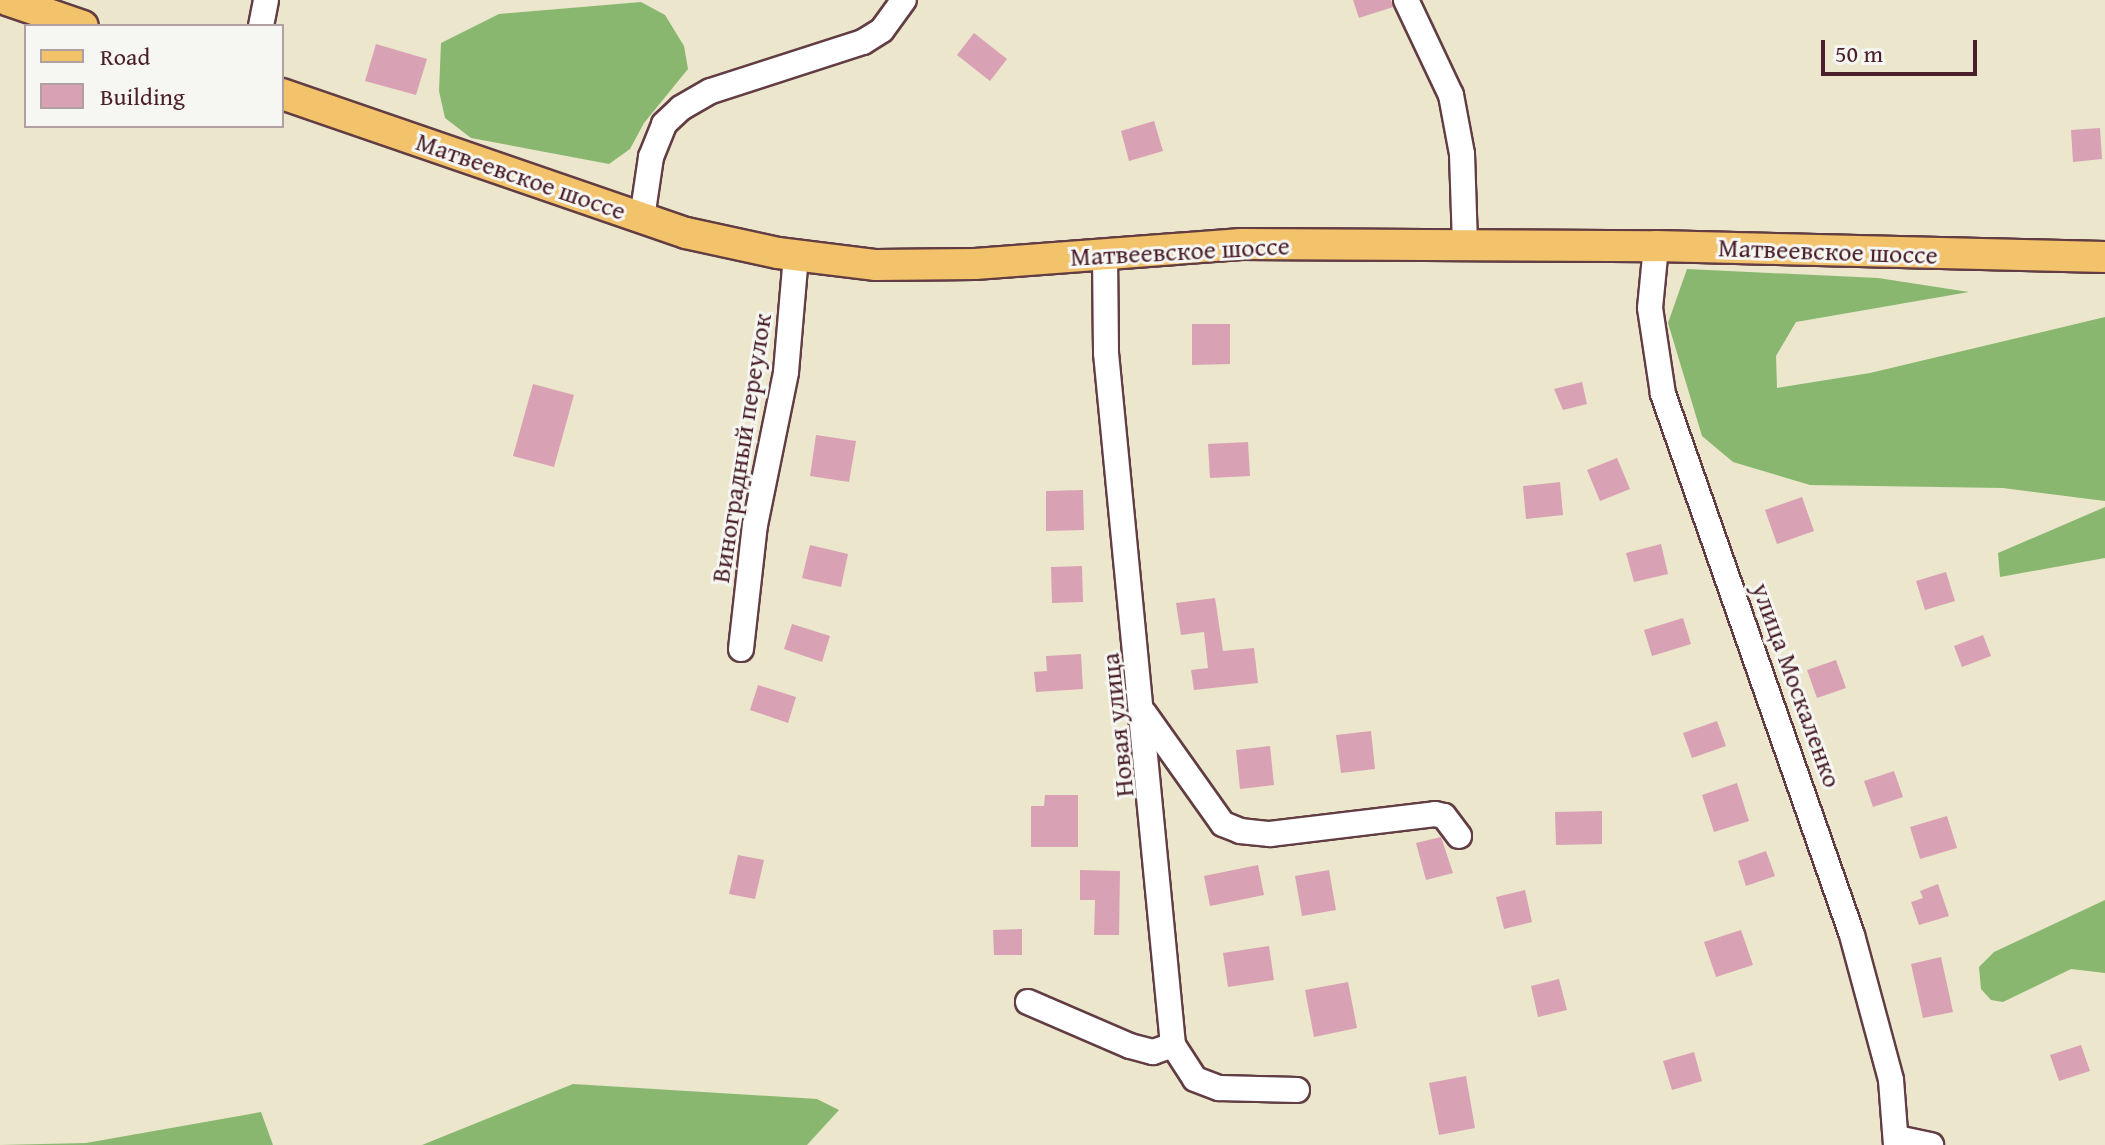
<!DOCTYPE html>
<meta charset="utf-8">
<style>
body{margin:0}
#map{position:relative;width:2105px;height:1145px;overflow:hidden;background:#ebe6cc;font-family:"Gentium Book Plus",serif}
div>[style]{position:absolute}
.forest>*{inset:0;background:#8ab76f}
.building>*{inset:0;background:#d8a2b4}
.roads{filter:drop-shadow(2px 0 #623d43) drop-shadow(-2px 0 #623d43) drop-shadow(0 2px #623d43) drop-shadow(0 -2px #623d43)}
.minor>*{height:24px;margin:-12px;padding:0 12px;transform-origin:12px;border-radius:12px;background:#fff}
.major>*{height:30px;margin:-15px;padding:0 15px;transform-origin:15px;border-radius:15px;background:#f2c36a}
span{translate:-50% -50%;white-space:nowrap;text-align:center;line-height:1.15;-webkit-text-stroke:6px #f6f6f2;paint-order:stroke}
.street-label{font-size:26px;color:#4a1f2b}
.legend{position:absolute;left:24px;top:24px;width:260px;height:104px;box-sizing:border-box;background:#f6f6f2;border:2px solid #b1a0a2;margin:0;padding:10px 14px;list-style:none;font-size:24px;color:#4a1f2b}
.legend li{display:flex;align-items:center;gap:16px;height:40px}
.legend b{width:40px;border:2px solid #b1a0a2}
.scale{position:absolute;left:1821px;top:40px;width:156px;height:36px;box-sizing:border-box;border:4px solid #4a1f2b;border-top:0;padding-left:10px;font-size:24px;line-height:28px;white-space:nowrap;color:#4a1f2b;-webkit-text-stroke:6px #f6f6f2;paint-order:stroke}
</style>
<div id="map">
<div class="forest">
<i style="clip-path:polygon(641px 2px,665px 15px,684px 46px,688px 69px,644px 123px,630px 149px,609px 164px,471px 138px,445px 118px,439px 91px,441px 43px,499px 14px)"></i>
<i style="clip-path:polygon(1687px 269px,1878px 278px,1969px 292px,1796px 322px,1776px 356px,1777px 388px,1870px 373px,2105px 317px,2105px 501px,2003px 488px,1810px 485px,1733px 462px,1702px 436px,1668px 323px)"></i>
<i style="clip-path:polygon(2105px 507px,2105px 558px,2000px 577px,1998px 553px)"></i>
<i style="clip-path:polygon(2105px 900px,2105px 973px,2071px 969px,2003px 1002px,1991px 1000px,1981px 989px,1979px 967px,1994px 952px)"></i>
<i style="clip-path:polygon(573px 1084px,817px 1099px,839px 1110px,807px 1145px,422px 1145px)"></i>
<i style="clip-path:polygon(261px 1112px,273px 1145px,0 1145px,86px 1143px)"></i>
</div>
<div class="building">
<i style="clip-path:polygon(1353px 0,1391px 0,1393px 7px,1359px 18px)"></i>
<i style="clip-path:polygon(974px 33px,1007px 59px,990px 81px,957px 55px)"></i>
<i style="clip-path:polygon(376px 44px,427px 59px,416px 95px,365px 81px)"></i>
<i style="clip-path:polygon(1154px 121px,1163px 151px,1129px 161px,1121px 131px)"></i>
<i style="clip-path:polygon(2100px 128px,2102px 159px,2073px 162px,2071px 130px)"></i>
<i style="clip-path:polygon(1192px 324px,1230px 324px,1230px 364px,1192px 365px)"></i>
<i style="clip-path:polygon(1582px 382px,1587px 404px,1563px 410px,1554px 389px)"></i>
<i style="clip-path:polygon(533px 384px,574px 395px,554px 467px,513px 456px)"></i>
<i style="clip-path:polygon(816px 435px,856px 441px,849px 482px,810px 476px)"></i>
<i style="clip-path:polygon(1248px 442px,1250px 476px,1210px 478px,1208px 444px)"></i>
<i style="clip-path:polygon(1617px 458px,1630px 489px,1600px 501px,1587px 470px)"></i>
<i style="clip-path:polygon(1560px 482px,1563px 515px,1526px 519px,1523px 486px)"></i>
<i style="clip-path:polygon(1083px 490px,1084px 530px,1046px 531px,1046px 491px)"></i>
<i style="clip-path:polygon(1802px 497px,1814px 531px,1777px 544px,1765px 510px)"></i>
<i style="clip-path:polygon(1661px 544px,1668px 574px,1634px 582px,1626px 553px)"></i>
<i style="clip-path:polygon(810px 545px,848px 554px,841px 587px,802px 578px)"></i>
<i style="clip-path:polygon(1082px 566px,1083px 602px,1052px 603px,1051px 567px)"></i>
<i style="clip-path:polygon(1946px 572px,1955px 601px,1925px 610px,1916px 581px)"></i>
<i style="clip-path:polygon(1215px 598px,1223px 651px,1254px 648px,1258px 683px,1194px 690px,1191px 670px,1208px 668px,1204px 632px,1181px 635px,1176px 603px)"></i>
<i style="clip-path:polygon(1683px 618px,1691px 644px,1652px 656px,1644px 630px)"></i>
<i style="clip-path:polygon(792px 624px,830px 636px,822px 662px,784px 649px)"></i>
<i style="clip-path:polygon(1983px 635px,1991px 656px,1962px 667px,1954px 646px)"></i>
<i style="clip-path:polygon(1081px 654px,1083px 689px,1036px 692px,1034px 672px,1047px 671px,1046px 656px)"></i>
<i style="clip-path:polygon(1836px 660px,1846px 688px,1817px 698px,1807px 670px)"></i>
<i style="clip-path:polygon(758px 685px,796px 697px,788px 723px,750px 710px)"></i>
<i style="clip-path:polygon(1717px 721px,1726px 746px,1692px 758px,1683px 733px)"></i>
<i style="clip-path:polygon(1371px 731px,1375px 769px,1341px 773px,1336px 735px)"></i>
<i style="clip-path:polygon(1270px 746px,1274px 785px,1240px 789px,1236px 750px)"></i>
<i style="clip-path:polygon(1894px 771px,1903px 797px,1873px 807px,1864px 781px)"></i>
<i style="clip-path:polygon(1737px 783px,1749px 821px,1714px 832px,1702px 795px)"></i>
<i style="clip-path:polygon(1045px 795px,1078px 795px,1078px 847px,1031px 847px,1031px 806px,1044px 806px)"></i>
<i style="clip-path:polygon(1602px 811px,1602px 844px,1556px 845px,1555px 812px)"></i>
<i style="clip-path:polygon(1947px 816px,1957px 848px,1920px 859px,1910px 827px)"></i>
<i style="clip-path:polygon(1441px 837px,1453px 873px,1426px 880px,1416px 843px)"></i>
<i style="clip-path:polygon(1766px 851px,1775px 876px,1746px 886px,1738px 861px)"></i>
<i style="clip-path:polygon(738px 855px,764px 860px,755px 899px,729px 894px)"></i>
<i style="clip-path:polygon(1258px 865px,1264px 895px,1210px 906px,1204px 876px)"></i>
<i style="clip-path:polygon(1080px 870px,1120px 871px,1119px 935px,1094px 935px,1095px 900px,1080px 900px)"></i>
<i style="clip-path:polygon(1329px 870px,1336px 910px,1302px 916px,1295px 876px)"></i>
<i style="clip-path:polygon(1938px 884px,1949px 916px,1919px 925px,1911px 902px,1923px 898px,1920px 891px)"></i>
<i style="clip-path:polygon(1525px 890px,1532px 922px,1504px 929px,1496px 897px)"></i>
<i style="clip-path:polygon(1022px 929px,1022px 955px,994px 955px,993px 930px)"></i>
<i style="clip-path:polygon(1741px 930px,1753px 965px,1716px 977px,1704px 942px)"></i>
<i style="clip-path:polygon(1269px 946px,1274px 980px,1228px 987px,1223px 953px)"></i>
<i style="clip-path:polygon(1941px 957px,1953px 1012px,1923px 1018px,1911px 964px)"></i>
<i style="clip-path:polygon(1559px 979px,1567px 1010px,1538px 1017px,1531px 986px)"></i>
<i style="clip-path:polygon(1348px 982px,1357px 1028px,1314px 1037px,1305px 990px)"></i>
<i style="clip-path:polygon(2081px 1045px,2090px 1071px,2059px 1081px,2050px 1055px)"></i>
<i style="clip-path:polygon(1694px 1052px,1702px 1081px,1672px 1090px,1663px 1061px)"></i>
<i style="clip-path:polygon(1466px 1076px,1475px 1128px,1439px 1135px,1429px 1083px)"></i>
</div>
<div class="roads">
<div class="minor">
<i style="left:1406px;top:0;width:105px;rotate:64.7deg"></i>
<i style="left:1451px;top:95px;width:60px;rotate:79.4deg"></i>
<i style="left:1462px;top:154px;width:90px;rotate:88.1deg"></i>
<i style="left:261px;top:26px;width:26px;rotate:-79deg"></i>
<i style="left:642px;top:218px;width:62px;rotate:-81.6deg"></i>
<i style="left:651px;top:157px;width:35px;rotate:-68deg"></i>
<i style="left:664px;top:124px;width:23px;rotate:-43deg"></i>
<i style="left:681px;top:108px;width:34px;rotate:-30deg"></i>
<i style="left:711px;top:91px;width:160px;rotate:-17.9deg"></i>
<i style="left:863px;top:42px;width:22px;rotate:-32deg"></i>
<i style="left:882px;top:30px;width:37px;rotate:-54deg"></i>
<i style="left:1656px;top:246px;width:62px;rotate:95.5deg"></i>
<i style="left:1650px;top:308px;width:87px;rotate:81.4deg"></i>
<i style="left:1663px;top:394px;width:573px;rotate:70.74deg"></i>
<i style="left:1852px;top:935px;width:150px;rotate:74.9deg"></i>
<i style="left:1891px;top:1080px;width:65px;rotate:85.6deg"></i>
<i style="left:1105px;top:255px;width:98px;rotate:89.4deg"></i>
<i style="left:1106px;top:353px;width:695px;rotate:84.47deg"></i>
<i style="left:1173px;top:1045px;width:40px;rotate:57.1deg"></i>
<i style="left:1195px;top:1079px;width:26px;rotate:21deg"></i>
<i style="left:1219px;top:1088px;width:78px;rotate:1.5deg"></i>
<i style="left:741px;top:649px;width:125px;rotate:-83.6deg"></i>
<i style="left:755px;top:525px;width:156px;rotate:-78.5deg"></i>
<i style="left:786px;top:372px;width:116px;rotate:-85.1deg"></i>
<i style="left:1144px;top:713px;width:136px;rotate:54.6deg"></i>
<i style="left:1223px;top:824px;width:18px;rotate:22deg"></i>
<i style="left:1240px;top:831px;width:30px;rotate:6deg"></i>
<i style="left:1270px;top:834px;width:166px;rotate:-6.9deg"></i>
<i style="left:1435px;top:814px;width:9px;rotate:13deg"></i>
<i style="left:1444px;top:816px;width:25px;rotate:53deg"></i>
<i style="left:1028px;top:1002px;width:111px;rotate:23.3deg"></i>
<i style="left:1130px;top:1046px;width:24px;rotate:15deg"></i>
<i style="left:1153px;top:1052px;width:21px;rotate:-19deg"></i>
<i style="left:1897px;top:1138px;width:35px;rotate:12deg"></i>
</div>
<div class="major">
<i style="left:7px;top:0;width:80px;rotate:18.9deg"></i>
<i style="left:282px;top:94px;width:427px;rotate:19deg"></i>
<i style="left:686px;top:233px;width:94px;rotate:12.3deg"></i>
<i style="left:778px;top:253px;width:99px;rotate:7deg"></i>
<i style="left:876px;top:265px;width:99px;rotate:-0.6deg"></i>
<i style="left:975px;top:264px;width:267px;rotate:-4.3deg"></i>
<i style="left:1241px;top:244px;width:415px;rotate:0.3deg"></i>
<i style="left:1656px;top:246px;width:449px;rotate:1.4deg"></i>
</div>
</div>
<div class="street-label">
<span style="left:521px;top:176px;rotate:19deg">Матвеевское шоссе</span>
<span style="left:1180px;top:251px;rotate:-3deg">Матвеевское шоссе</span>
<span style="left:1828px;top:251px;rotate:2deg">Матвеевское шоссе</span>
<span style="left:741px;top:448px;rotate:-81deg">Виноградный переулок</span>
<span style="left:1797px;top:685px;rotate:70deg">улица Москаленко</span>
<span style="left:1117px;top:725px;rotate:-96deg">Новая улица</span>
</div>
<ul class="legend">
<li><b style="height:10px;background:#f2c36a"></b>Road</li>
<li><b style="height:22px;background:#d8a2b4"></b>Building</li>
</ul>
<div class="scale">50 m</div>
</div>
